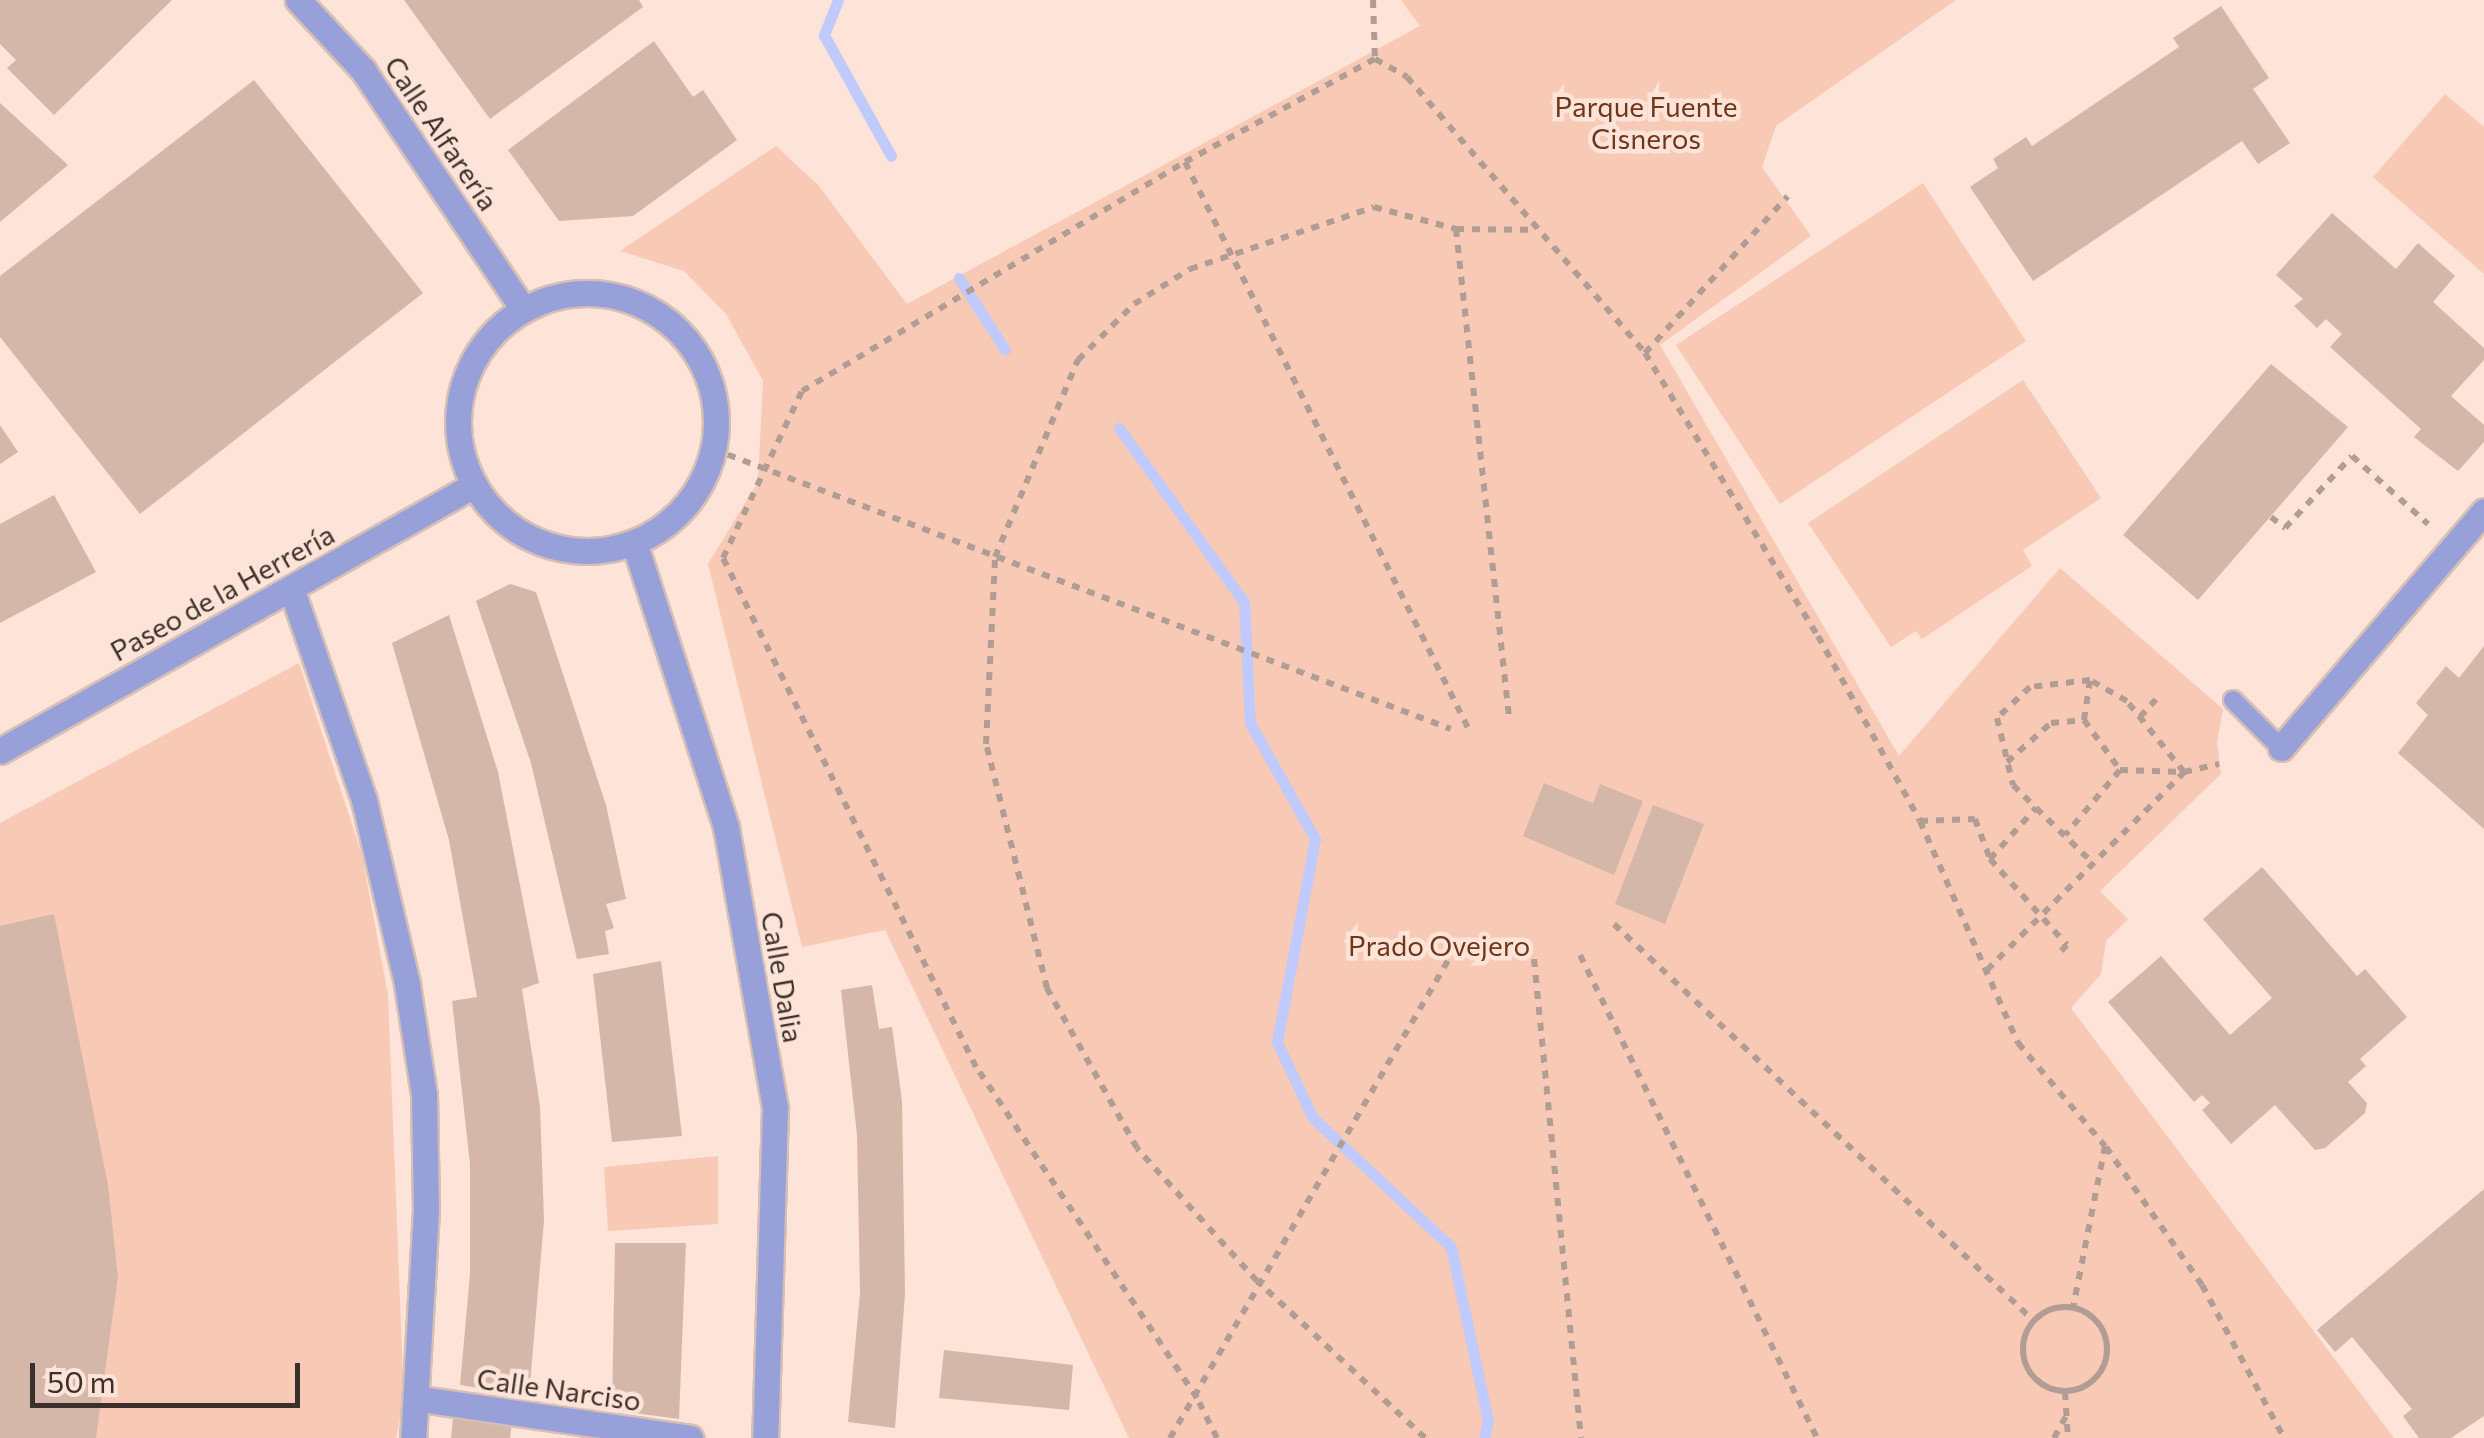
<!DOCTYPE html>
<meta charset="utf-8">
<style>
body{margin:0}
#map{position:relative;width:2484px;height:1438px;overflow:hidden;background:#fde3d8;font-family:Commissioner,sans-serif}
div>[style]{position:absolute}
.green>*{inset:0;background:#f8cab5}
.stream>*{height:11px;margin:-5.5px;padding:0 5.5px;transform-origin:5.5px;border-radius:5.5px;background:#c1cafe}
.building>*{inset:0;background:#d5b7aa}
.path>*{height:6px;margin-top:-3px;transform-origin:0;background:repeating-linear-gradient(90deg,#b19d94 0 8px,transparent 0 16px)}
.path>.ring{margin:-3px;padding:0;box-sizing:content-box;background:none;border:6px solid #b19d94;border-radius:50%}
.roads{filter:drop-shadow(2px 0 #d6bfb5) drop-shadow(-2px 0 #d6bfb5) drop-shadow(0 2px #d6bfb5) drop-shadow(0 -2px #d6bfb5)}
.lane>*{height:18px;margin:-9px;padding:0 9px;transform-origin:9px;border-radius:9px;background:#97a0d8}
.street>*{height:25px;margin:-12.5px;padding:0 12.5px;transform-origin:12.5px;border-radius:12.5px;background:#97a0d8}
.street>.ring{margin:-12.5px;padding:0;box-sizing:content-box;background:none;border:25px solid #97a0d8;border-radius:50%}
span{translate:-50% -50%;white-space:nowrap;text-align:center;line-height:1.15;-webkit-text-stroke:9px #fde3d8;paint-order:stroke}
.park-label{font-size:28px;color:#70361a}
.street-label{font-size:28px;color:#3c302a}
.scale{position:absolute;left:30px;top:1363px;width:270px;height:45px;box-sizing:border-box;border:5px solid #3c302a;border-top:0;padding-left:12px;font-size:30px;line-height:35px;white-space:nowrap;color:#3c302a;-webkit-text-stroke:8px #fde3d8;paint-order:stroke}
</style>
<div id="map">
<div class="green">
<i style="clip-path:polygon(1401px 0,1956px 0,1776px 126px,1762px 167px,1811px 236px,1660px 345px,1899px 756px,2060px 568px,2223px 709px,2217px 742px,2221px 774px,2100px 891px,2128px 919px,2106px 941px,2101px 974px,2071px 1008px,2394px 1438px,1129px 1438px,885px 930px,802px 947px,708px 564px,758px 482px,763px 381px,726px 314px,684px 271px,620px 251px,776px 146px,819px 186px,907px 304px,1420px 26px)"></i>
<i style="clip-path:polygon(2445px 94px,2484px 127px,2484px 274px,2373px 177px)"></i>
<i style="clip-path:polygon(1923px 183px,2026px 341px,1780px 504px,1676px 345px)"></i>
<i style="clip-path:polygon(2023px 380px,2101px 498px,2023px 550px,2032px 566px,1922px 639px,1916px 631px,1891px 647px,1808px 523px)"></i>
<i style="clip-path:polygon(299px 663px,362px 855px,388px 995px,404px 1402px,396px 1438px,0 1438px,0 823px)"></i>
<i style="clip-path:polygon(718px 1156px,718px 1224px,608px 1231px,604px 1167px)"></i>
</div>
<div class="stream">
<i style="left:838px;top:0;width:38px;rotate:112deg"></i>
<i style="left:824px;top:35px;width:138px;rotate:61deg"></i>
<i style="left:959px;top:278px;width:85px;rotate:57.4deg"></i>
<i style="left:1119px;top:428px;width:214px;rotate:54.3deg"></i>
<i style="left:1244px;top:602px;width:121px;rotate:87.2deg"></i>
<i style="left:1250px;top:723px;width:133px;rotate:60.7deg"></i>
<i style="left:1315px;top:839px;width:207px;rotate:100.6deg"></i>
<i style="left:1277px;top:1042px;width:84px;rotate:64.7deg"></i>
<i style="left:1313px;top:1118px;width:189px;rotate:43.1deg"></i>
<i style="left:1451px;top:1247px;width:178px;rotate:78deg"></i>
<i style="left:1488px;top:1421px;width:17px;rotate:103deg"></i>
</div>
<div class="building">
<i style="clip-path:polygon(0 0,172px 0,54px 115px,7px 68px,16px 60px,0 44px)"></i>
<i style="clip-path:polygon(404px 0,639px 0,643px 7px,490px 119px)"></i>
<i style="clip-path:polygon(2221px 6px,2269px 78px,2253px 89px,2290px 143px,2258px 164px,2242px 141px,2033px 281px,1970px 187px,1998px 168px,1993px 159px,2026px 137px,2032px 146px,2179px 47px,2173px 38px)"></i>
<i style="clip-path:polygon(654px 41px,693px 97px,703px 90px,737px 140px,633px 216px,559px 221px,508px 150px)"></i>
<i style="clip-path:polygon(254px 80px,423px 293px,140px 514px,0 337px,0 276px)"></i>
<i style="clip-path:polygon(0 103px,68px 165px,0 222px)"></i>
<i style="clip-path:polygon(2332px 213px,2396px 269px,2418px 243px,2455px 276px,2433px 302px,2484px 348px,2484px 360px,2451px 396px,2484px 425px,2484px 442px,2458px 471px,2414px 437px,2421px 429px,2330px 347px,2342px 334px,2326px 319px,2317px 328px,2294px 306px,2303px 299px,2276px 275px)"></i>
<i style="clip-path:polygon(2271px 364px,2348px 427px,2198px 600px,2123px 535px)"></i>
<i style="clip-path:polygon(0 425px,18px 452px,0 464px)"></i>
<i style="clip-path:polygon(54px 495px,96px 572px,0 623px,0 524px)"></i>
<i style="clip-path:polygon(510px 584px,536px 592px,606px 805px,626px 899px,606px 904px,614px 928px,605px 931px,609px 954px,577px 959px,531px 763px,476px 601px)"></i>
<i style="clip-path:polygon(449px 615px,498px 772px,539px 983px,522px 989px,540px 1106px,544px 1220px,529px 1396px,460px 1385px,470px 1274px,470px 1164px,452px 1001px,477px 997px,449px 840px,392px 643px)"></i>
<i style="clip-path:polygon(2484px 646px,2484px 829px,2398px 753px,2428px 715px,2416px 703px,2446px 666px,2459px 678px)"></i>
<i style="clip-path:polygon(1544px 783px,1593px 803px,1600px 784px,1643px 801px,1614px 875px,1523px 836px)"></i>
<i style="clip-path:polygon(1653px 805px,1704px 824px,1665px 924px,1615px 904px)"></i>
<i style="clip-path:polygon(2262px 867px,2357px 976px,2365px 969px,2407px 1017px,2360px 1059px,2366px 1066px,2348px 1082px,2367px 1103px,2365px 1113px,2325px 1148px,2315px 1150px,2275px 1105px,2231px 1144px,2202px 1110px,2210px 1103px,2202px 1095px,2194px 1102px,2108px 1002px,2161px 956px,2230px 1035px,2272px 998px,2203px 919px)"></i>
<i style="clip-path:polygon(54px 914px,108px 1185px,118px 1277px,96px 1438px,0 1438px,0 926px)"></i>
<i style="clip-path:polygon(661px 961px,682px 1136px,612px 1142px,593px 974px)"></i>
<i style="clip-path:polygon(872px 985px,879px 1029px,892px 1027px,902px 1101px,905px 1294px,895px 1428px,848px 1422px,860px 1293px,857px 1135px,841px 990px)"></i>
<i style="clip-path:polygon(2484px 1189px,2484px 1416px,2451px 1438px,2419px 1438px,2403px 1416px,2412px 1409px,2352px 1337px,2335px 1352px,2317px 1330px)"></i>
<i style="clip-path:polygon(615px 1243px,686px 1243px,679px 1419px,612px 1410px)"></i>
<i style="clip-path:polygon(944px 1350px,1073px 1365px,1069px 1410px,939px 1398px)"></i>
<i style="clip-path:polygon(453px 1417px,512px 1422px,510px 1438px,451px 1438px)"></i>
</div>
<div class="path">
<i style="left:1373px;top:0;width:59px;rotate:88.1deg"></i>
<i style="left:1185px;top:162px;width:633px;rotate:63.43deg"></i>
<i style="left:1456px;top:229px;width:489px;rotate:83.8deg"></i>
<i style="left:1645px;top:353px;width:212px;rotate:-47.7deg"></i>
<i style="left:713px;top:449px;width:789px;rotate:20.78deg"></i>
<i style="left:2271px;top:517px;width:18px;rotate:38deg"></i>
<i style="left:2285px;top:528px;width:98px;rotate:-47.1deg"></i>
<i style="left:2352px;top:456px;width:102px;rotate:41.8deg"></i>
<i style="left:2140px;top:717px;width:24px;rotate:-48deg"></i>
<i style="left:2084px;top:720px;width:40px;rotate:-81.5deg"></i>
<i style="left:2007px;top:762px;width:59px;rotate:-41.6deg"></i>
<i style="left:2051px;top:723px;width:33px;rotate:-5deg"></i>
<i style="left:2084px;top:720px;width:62px;rotate:54.2deg"></i>
<i style="left:2120px;top:770px;width:85px;rotate:130.2deg"></i>
<i style="left:2120px;top:770px;width:64px;rotate:1.8deg"></i>
<i style="left:2184px;top:772px;width:36px;rotate:-13deg"></i>
<i style="left:1920px;top:821px;width:55px;rotate:-2.1deg"></i>
<i style="left:1975px;top:819px;width:43px;rotate:69.4deg"></i>
<i style="left:1990px;top:859px;width:115px;rotate:48.2deg"></i>
<i style="left:2067px;top:945px;width:10px;rotate:135deg"></i>
<i style="left:1990px;top:859px;width:69px;rotate:-48deg"></i>
<i style="left:2036px;top:808px;width:79px;rotate:44deg"></i>
<i style="left:1614px;top:924px;width:578px;rotate:43.39deg"></i>
<i style="left:1580px;top:955px;width:538px;rotate:63.86deg"></i>
<i style="left:1534px;top:959px;width:481px;rotate:84.4deg"></i>
<i style="left:1987px;top:970px;width:279px;rotate:-45.1deg"></i>
<i style="left:2184px;top:772px;width:91px;rotate:-128.8deg"></i>
<i style="left:2127px;top:701px;width:43px;rotate:-150.4deg"></i>
<i style="left:2090px;top:680px;width:60px;rotate:173.3deg"></i>
<i style="left:2030px;top:687px;width:45px;rotate:136.8deg"></i>
<i style="left:1997px;top:718px;width:69px;rotate:76.6deg"></i>
<i style="left:2013px;top:785px;width:33px;rotate:45deg"></i>
<i style="left:2106px;top:1147px;width:168px;rotate:55.2deg"></i>
<i style="left:2202px;top:1285px;width:174px;rotate:61.8deg"></i>
<i class="ring" style="left:2023px;top:1307px;width:78px;height:78px"></i>
<i style="left:2065px;top:1392px;width:46px;rotate:86.3deg"></i>
<i style="left:1170px;top:1438px;width:576px;rotate:-59.79deg"></i>
<i style="left:1217px;top:1438px;width:45px;rotate:-116.6deg"></i>
<i style="left:1197px;top:1398px;width:398px;rotate:-123.7deg"></i>
<i style="left:976px;top:1067px;width:568px;rotate:-116.43deg"></i>
<i style="left:723px;top:558px;width:185px;rotate:-64.7deg"></i>
<i style="left:802px;top:391px;width:446px;rotate:-30.9deg"></i>
<i style="left:1185px;top:162px;width:216px;rotate:-28.5deg"></i>
<i style="left:1375px;top:59px;width:37px;rotate:29deg"></i>
<i style="left:1407px;top:77px;width:364px;rotate:49.2deg"></i>
<i style="left:1645px;top:353px;width:332px;rotate:58.6deg"></i>
<i style="left:1818px;top:636px;width:211px;rotate:61.1deg"></i>
<i style="left:1920px;top:821px;width:243px;rotate:66.2deg"></i>
<i style="left:2018px;top:1043px;width:135px;rotate:49.8deg"></i>
<i style="left:2105px;top:1146px;width:165px;rotate:101.2deg"></i>
<i style="left:1425px;top:1438px;width:230px;rotate:-136.9deg"></i>
<i style="left:1257px;top:1281px;width:179px;rotate:-132.1deg"></i>
<i style="left:1137px;top:1148px;width:184px;rotate:-119.4deg"></i>
<i style="left:1047px;top:988px;width:252px;rotate:-104deg"></i>
<i style="left:986px;top:744px;width:187px;rotate:-87.2deg"></i>
<i style="left:995px;top:557px;width:214px;rotate:-67.2deg"></i>
<i style="left:1078px;top:360px;width:79px;rotate:-45deg"></i>
<i style="left:1134px;top:304px;width:66px;rotate:-32deg"></i>
<i style="left:1190px;top:269px;width:194px;rotate:-18.6deg"></i>
<i style="left:1374px;top:207px;width:85px;rotate:15deg"></i>
<i style="left:1456px;top:229px;width:79px;rotate:0.7deg"></i>
<i style="left:2054px;top:1438px;width:25px;rotate:-61deg"></i>
</div>
<div class="roads">
<div class="lane">
<i style="left:2233px;top:700px;width:68px;rotate:45deg"></i>
</div>
<div class="street">
<i style="left:298px;top:0;width:96px;rotate:47.1deg"></i>
<i style="left:363px;top:70px;width:288px;rotate:56.2deg"></i>
<i class="ring" style="left:458px;top:293px;width:233px;height:233px"></i>
<i style="left:634px;top:542px;width:299px;rotate:72.1deg"></i>
<i style="left:726px;top:827px;width:285px;rotate:80.1deg"></i>
<i style="left:775px;top:1108px;width:330px;rotate:91.7deg"></i>
<i style="left:291px;top:588px;width:224px;rotate:71deg"></i>
<i style="left:364px;top:800px;width:189px;rotate:76.8deg"></i>
<i style="left:407px;top:984px;width:112px;rotate:81.3deg"></i>
<i style="left:424px;top:1095px;width:114px;rotate:89deg"></i>
<i style="left:426px;top:1209px;width:229px;rotate:93.2deg"></i>
<i style="left:2281px;top:748px;width:312px;rotate:-49.4deg"></i>
<i style="left:0;top:751px;width:544px;rotate:-29.3deg"></i>
<i style="left:420px;top:1399px;width:273px;rotate:8.2deg"></i>
</div>
</div>
<div class="park-label">
<span style="left:1646px;top:122px">Parque Fuente<br>Cisneros</span>
<span style="left:1439px;top:945px">Prado Ovejero</span>
</div>
<div class="street-label">
<span style="left:442px;top:133px;rotate:56deg">Calle Alfarería</span>
<span style="left:222px;top:592px;rotate:-29deg">Paseo de la Herrería</span>
<span style="left:783px;top:977px;rotate:80deg">Calle Dalia</span>
<span style="left:559px;top:1389px;rotate:8deg">Calle Narciso</span>
</div>
<div class="scale">50 m</div>
</div>
